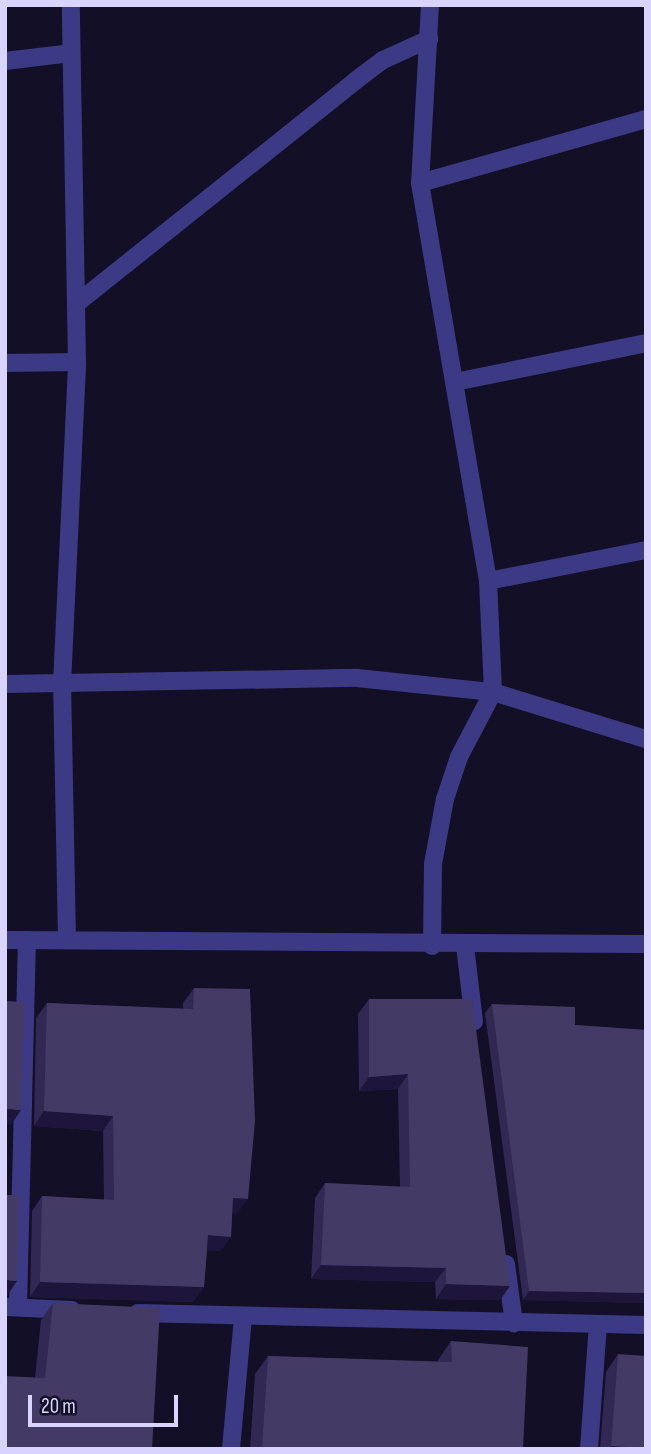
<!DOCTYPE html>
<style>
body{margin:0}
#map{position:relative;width:651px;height:1454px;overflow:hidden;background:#130f26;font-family:"Sofia Sans Condensed",sans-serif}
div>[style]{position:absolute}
.minor>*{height:18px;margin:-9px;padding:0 9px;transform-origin:9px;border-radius:9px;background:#3d3a85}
.wall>*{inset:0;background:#312854}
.shaded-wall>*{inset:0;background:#1d163a}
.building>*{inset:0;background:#433a66}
span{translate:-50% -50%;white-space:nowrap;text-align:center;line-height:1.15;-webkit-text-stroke:7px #130f26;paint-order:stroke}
.frame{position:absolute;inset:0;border:7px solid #d9d4ff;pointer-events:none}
.scale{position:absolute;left:28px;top:1395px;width:150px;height:32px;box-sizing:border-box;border:4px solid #d9d4ff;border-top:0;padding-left:9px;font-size:21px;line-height:24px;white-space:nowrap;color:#d9d4ff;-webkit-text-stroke:5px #130f26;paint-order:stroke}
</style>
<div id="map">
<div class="minor">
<i style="left:430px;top:5px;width:178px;rotate:93.2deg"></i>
<i style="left:420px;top:183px;width:404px;rotate:80.3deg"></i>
<i style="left:488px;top:581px;width:111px;rotate:87.4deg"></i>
<i style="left:493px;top:692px;width:73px;rotate:117.6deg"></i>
<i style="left:459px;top:757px;width:44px;rotate:108.4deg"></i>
<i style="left:445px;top:799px;width:66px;rotate:100.5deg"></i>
<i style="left:433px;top:864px;width:82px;rotate:90.7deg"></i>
<i style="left:5px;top:61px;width:66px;rotate:-6.9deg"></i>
<i style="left:420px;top:183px;width:235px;rotate:-15.8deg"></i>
<i style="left:76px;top:304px;width:357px;rotate:-38.6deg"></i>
<i style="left:355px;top:81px;width:35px;rotate:-37deg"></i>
<i style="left:383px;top:60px;width:51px;rotate:-24.5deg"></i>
<i style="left:5px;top:363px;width:72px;rotate:-0.8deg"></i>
<i style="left:455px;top:382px;width:195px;rotate:-11.5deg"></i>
<i style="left:488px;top:581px;width:161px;rotate:-11.1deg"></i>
<i style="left:5px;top:684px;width:352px;rotate:-1deg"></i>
<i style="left:357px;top:678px;width:137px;rotate:5.9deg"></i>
<i style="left:493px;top:692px;width:160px;rotate:17.1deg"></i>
<i style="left:5px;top:940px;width:641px;rotate:0.36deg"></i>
<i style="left:67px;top:940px;width:256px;rotate:-91.1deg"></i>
<i style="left:62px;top:684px;width:322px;rotate:-87.3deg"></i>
<i style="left:77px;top:362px;width:357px;rotate:-91deg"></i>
<i style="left:465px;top:946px;width:76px;rotate:83.2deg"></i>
<i style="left:506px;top:1264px;width:60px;rotate:82.3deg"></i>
<i style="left:5px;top:1307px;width:67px;rotate:2.6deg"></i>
<i style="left:18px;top:1307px;width:367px;rotate:-88.6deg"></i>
<i style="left:138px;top:1313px;width:508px;rotate:1.35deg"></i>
<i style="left:231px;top:1449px;width:133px;rotate:-84.8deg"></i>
<i style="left:589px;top:1449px;width:125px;rotate:-85.9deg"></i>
</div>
<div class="wall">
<i style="clip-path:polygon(194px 988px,237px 1214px,232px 1213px,231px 1237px,220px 1251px,207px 1250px,204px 1287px,193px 1302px,30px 1297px,32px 1211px,42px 1196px,104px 1200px,103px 1131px,34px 1126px,36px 1018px,47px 1003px,183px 1009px,183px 1003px)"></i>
<i style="clip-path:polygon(369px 999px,472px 999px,500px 1300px,436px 1299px,435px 1282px,311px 1279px,315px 1198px,325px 1183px,400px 1187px,398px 1089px,359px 1091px,358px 1014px)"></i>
<i style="clip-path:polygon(492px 1004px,575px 1025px,646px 1030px,646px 1303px,523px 1300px,485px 1013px)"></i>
<i style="clip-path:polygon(53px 1303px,152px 1449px,35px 1378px,41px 1320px)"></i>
<i style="clip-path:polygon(451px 1341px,523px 1449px,250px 1449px,255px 1374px,268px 1356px,438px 1362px,438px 1360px)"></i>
<i style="clip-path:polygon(618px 1354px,646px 1449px,600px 1449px,606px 1372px)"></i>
</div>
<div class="shaded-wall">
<i style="clip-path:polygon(408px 1074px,398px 1089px,359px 1091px,369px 1077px)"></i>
<i style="clip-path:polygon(5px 1109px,21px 1110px,11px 1125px,5px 1124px)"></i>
<i style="clip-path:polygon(44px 1111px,113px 1116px,103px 1131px,34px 1126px)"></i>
<i style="clip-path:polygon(233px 1198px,248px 1199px,237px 1214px,223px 1213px)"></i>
<i style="clip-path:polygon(208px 1235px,231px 1237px,220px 1251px,198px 1250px)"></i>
<i style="clip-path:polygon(321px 1265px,446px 1268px,435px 1282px,311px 1279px)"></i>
<i style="clip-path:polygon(5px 1280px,17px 1281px,7px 1296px,5px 1296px)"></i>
<i style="clip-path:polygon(40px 1282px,204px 1287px,193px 1302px,30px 1297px)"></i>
<i style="clip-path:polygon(446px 1284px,510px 1286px,500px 1300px,436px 1299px)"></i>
<i style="clip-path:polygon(529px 1291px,646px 1293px,646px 1303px,523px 1300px)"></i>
<i style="clip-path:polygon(611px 1446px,629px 1447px,628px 1449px,609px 1449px)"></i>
</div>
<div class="building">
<i style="clip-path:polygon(194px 988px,250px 989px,255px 1121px,248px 1199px,233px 1198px,231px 1237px,208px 1235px,204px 1287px,40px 1282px,42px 1196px,114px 1200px,113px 1116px,44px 1111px,47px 1003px,193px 1009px)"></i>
<i style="clip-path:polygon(369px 999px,472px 999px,510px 1286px,446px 1284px,446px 1268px,321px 1265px,325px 1183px,410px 1187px,408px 1074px,369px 1077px)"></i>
<i style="clip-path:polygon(5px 1001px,24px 1002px,21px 1110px,5px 1109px)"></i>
<i style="clip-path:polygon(492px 1004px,575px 1007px,575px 1025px,646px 1030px,646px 1293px,529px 1291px)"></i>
<i style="clip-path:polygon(5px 1195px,19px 1195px,17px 1281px,5px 1280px)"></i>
<i style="clip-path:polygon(53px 1303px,160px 1308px,152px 1449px,5px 1449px,5px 1376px,45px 1378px)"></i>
<i style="clip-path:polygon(451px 1341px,528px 1347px,523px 1449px,262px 1449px,268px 1356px,452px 1362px)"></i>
<i style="clip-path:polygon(618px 1354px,646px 1356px,646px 1449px,629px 1449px,629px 1447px,611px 1446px)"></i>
</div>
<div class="frame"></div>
<div class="scale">20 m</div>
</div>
